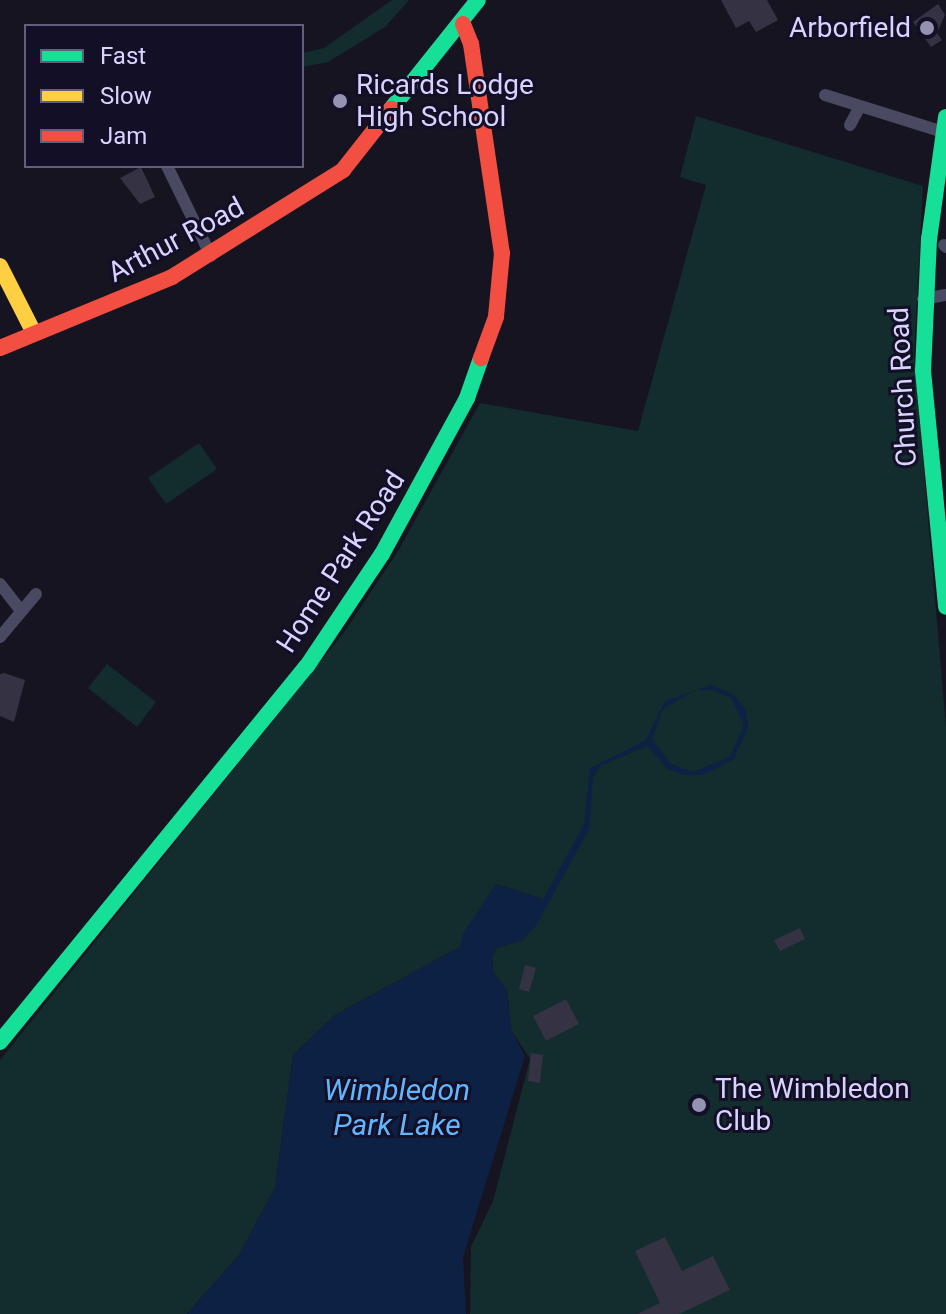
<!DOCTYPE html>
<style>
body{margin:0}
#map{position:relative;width:946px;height:1314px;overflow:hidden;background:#161421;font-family:Roboto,sans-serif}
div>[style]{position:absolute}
.green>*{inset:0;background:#132c2d}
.water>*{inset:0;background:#0d2144}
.building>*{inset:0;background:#343243}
.street>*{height:12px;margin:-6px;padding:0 6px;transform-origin:6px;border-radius:6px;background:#4a4962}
.fast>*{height:16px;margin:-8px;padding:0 8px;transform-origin:8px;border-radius:8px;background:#16e098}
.slow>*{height:16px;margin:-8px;padding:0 8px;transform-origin:8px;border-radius:8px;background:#ffcf43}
.jam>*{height:16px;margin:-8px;padding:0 8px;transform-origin:8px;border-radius:8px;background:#f24e42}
.dots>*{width:22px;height:22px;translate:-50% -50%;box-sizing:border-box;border:4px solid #130f26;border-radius:50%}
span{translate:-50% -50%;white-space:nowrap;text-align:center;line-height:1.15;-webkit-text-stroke:6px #130f26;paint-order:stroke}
.poi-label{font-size:28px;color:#d9d4ff}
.right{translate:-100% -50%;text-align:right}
.left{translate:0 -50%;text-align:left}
.street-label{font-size:28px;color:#d9d4ff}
.water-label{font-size:30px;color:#62b6ff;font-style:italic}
.legend{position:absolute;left:24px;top:24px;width:280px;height:144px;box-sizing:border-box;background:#130f26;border:2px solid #625e7d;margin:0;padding:10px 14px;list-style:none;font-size:24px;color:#d9d4ff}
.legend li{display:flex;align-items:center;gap:16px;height:40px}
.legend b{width:40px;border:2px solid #625e7d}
</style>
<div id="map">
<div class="green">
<i style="clip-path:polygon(392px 0,409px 0,385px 27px,328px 62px,302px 67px,302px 53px,324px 48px)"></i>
<i style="clip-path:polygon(696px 116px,923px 186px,914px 355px,946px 727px,946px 1314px,470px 1314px,471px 1247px,493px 1201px,530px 1059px,511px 1030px,507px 991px,493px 972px,492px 957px,496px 948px,523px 940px,548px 901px,496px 884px,460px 947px,335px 1015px,293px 1055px,275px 1188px,239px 1255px,187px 1314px,0 1314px,0 1060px,345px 631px,398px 551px,480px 403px,638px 431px,706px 185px,680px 177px)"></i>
<i style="clip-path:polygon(199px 443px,217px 469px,166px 504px,148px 478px)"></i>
<i style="clip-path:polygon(107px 664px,156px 702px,137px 727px,88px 688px)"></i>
</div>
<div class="water">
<i style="clip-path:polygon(evenodd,711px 685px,733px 694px,746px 710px,748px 727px,734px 759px,703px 775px,686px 775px,669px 770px,647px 746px,600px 766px,593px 778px,589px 829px,537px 924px,523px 940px,496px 948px,492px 957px,493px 972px,507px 991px,511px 1030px,525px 1056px,463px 1257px,466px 1314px,187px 1314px,239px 1255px,275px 1188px,293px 1055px,335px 1015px,460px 947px,463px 934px,496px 884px,543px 899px,584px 824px,590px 768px,646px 740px,665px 701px,711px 685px,695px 690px,713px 690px,731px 698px,744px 725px,730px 757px,693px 772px,671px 764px,652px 739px,663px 709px,695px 690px)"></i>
</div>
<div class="building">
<i style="clip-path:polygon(721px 0,767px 0,778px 20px,756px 32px,749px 21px,736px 28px)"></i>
<i style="clip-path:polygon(938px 4px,945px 15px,937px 33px,942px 40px,931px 47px,913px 22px)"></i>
<i style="clip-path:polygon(141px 167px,155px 197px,140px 204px,120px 178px)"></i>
<i style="clip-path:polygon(4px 673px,25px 680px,14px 722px,0 716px,0 674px)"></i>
<i style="clip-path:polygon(800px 928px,805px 939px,780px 951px,774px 940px)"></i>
<i style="clip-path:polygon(525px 965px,536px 968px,529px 992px,519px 989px)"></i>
<i style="clip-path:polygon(566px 999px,579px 1024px,546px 1041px,533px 1016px)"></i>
<i style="clip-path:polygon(531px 1053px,543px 1055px,540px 1083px,528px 1081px)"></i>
<i style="clip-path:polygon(665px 1237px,682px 1271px,713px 1256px,730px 1290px,679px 1314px,637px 1314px,660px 1303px,635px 1251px)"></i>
</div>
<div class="street">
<i style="left:825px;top:95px;width:124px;rotate:17.4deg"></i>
<i style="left:850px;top:125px;width:19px;rotate:-62deg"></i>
<i style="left:167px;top:166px;width:100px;rotate:63.9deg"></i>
<i style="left:944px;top:245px;width:3px;rotate:45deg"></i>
<i style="left:923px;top:299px;width:23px;rotate:-10deg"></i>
<i style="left:0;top:584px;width:34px;rotate:52deg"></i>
<i style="left:0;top:637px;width:56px;rotate:-50.1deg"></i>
</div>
<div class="fast">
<i style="left:391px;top:109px;width:139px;rotate:-51.4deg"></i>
<i style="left:946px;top:117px;width:123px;rotate:97.9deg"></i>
<i style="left:929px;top:239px;width:132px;rotate:92.6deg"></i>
<i style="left:923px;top:371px;width:237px;rotate:84.4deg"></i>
<i style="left:0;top:1042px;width:485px;rotate:-50.8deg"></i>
<i style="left:307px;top:666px;width:135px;rotate:-56.2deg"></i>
<i style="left:382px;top:554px;width:178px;rotate:-61.4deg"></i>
<i style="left:467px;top:398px;width:42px;rotate:-70.7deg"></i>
</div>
<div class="slow">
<i style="left:0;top:266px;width:73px;rotate:63.1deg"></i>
</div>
<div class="jam">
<i style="left:463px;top:24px;width:22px;rotate:68deg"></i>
<i style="left:471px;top:44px;width:211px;rotate:81.6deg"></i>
<i style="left:502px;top:253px;width:64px;rotate:95.4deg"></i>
<i style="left:496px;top:317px;width:44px;rotate:110.1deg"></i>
<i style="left:0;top:348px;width:186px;rotate:-22.4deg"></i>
<i style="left:172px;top:277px;width:202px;rotate:-32deg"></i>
<i style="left:343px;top:170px;width:78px;rotate:-51.8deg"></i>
</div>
<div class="dots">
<i style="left:927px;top:28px;background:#9591b1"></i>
<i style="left:340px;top:101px;background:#9591b1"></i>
<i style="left:699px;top:1105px;background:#9591b1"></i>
</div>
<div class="poi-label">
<span class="right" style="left:911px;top:28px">Arborfield</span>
<span class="left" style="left:356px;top:101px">Ricards Lodge<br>High School</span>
<span class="left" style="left:715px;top:1105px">The Wimbledon<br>Club</span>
</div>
<div class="street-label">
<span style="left:176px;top:240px;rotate:-28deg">Arthur Road</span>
<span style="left:903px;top:387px;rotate:-93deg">Church Road</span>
<span style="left:341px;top:562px;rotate:-57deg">Home Park Road</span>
</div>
<div class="water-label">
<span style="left:397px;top:1107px">Wimbledon<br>Park Lake</span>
</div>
<ul class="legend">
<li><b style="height:10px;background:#16e098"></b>Fast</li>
<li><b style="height:10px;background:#ffcf43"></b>Slow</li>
<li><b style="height:10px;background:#f24e42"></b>Jam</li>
</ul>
</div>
